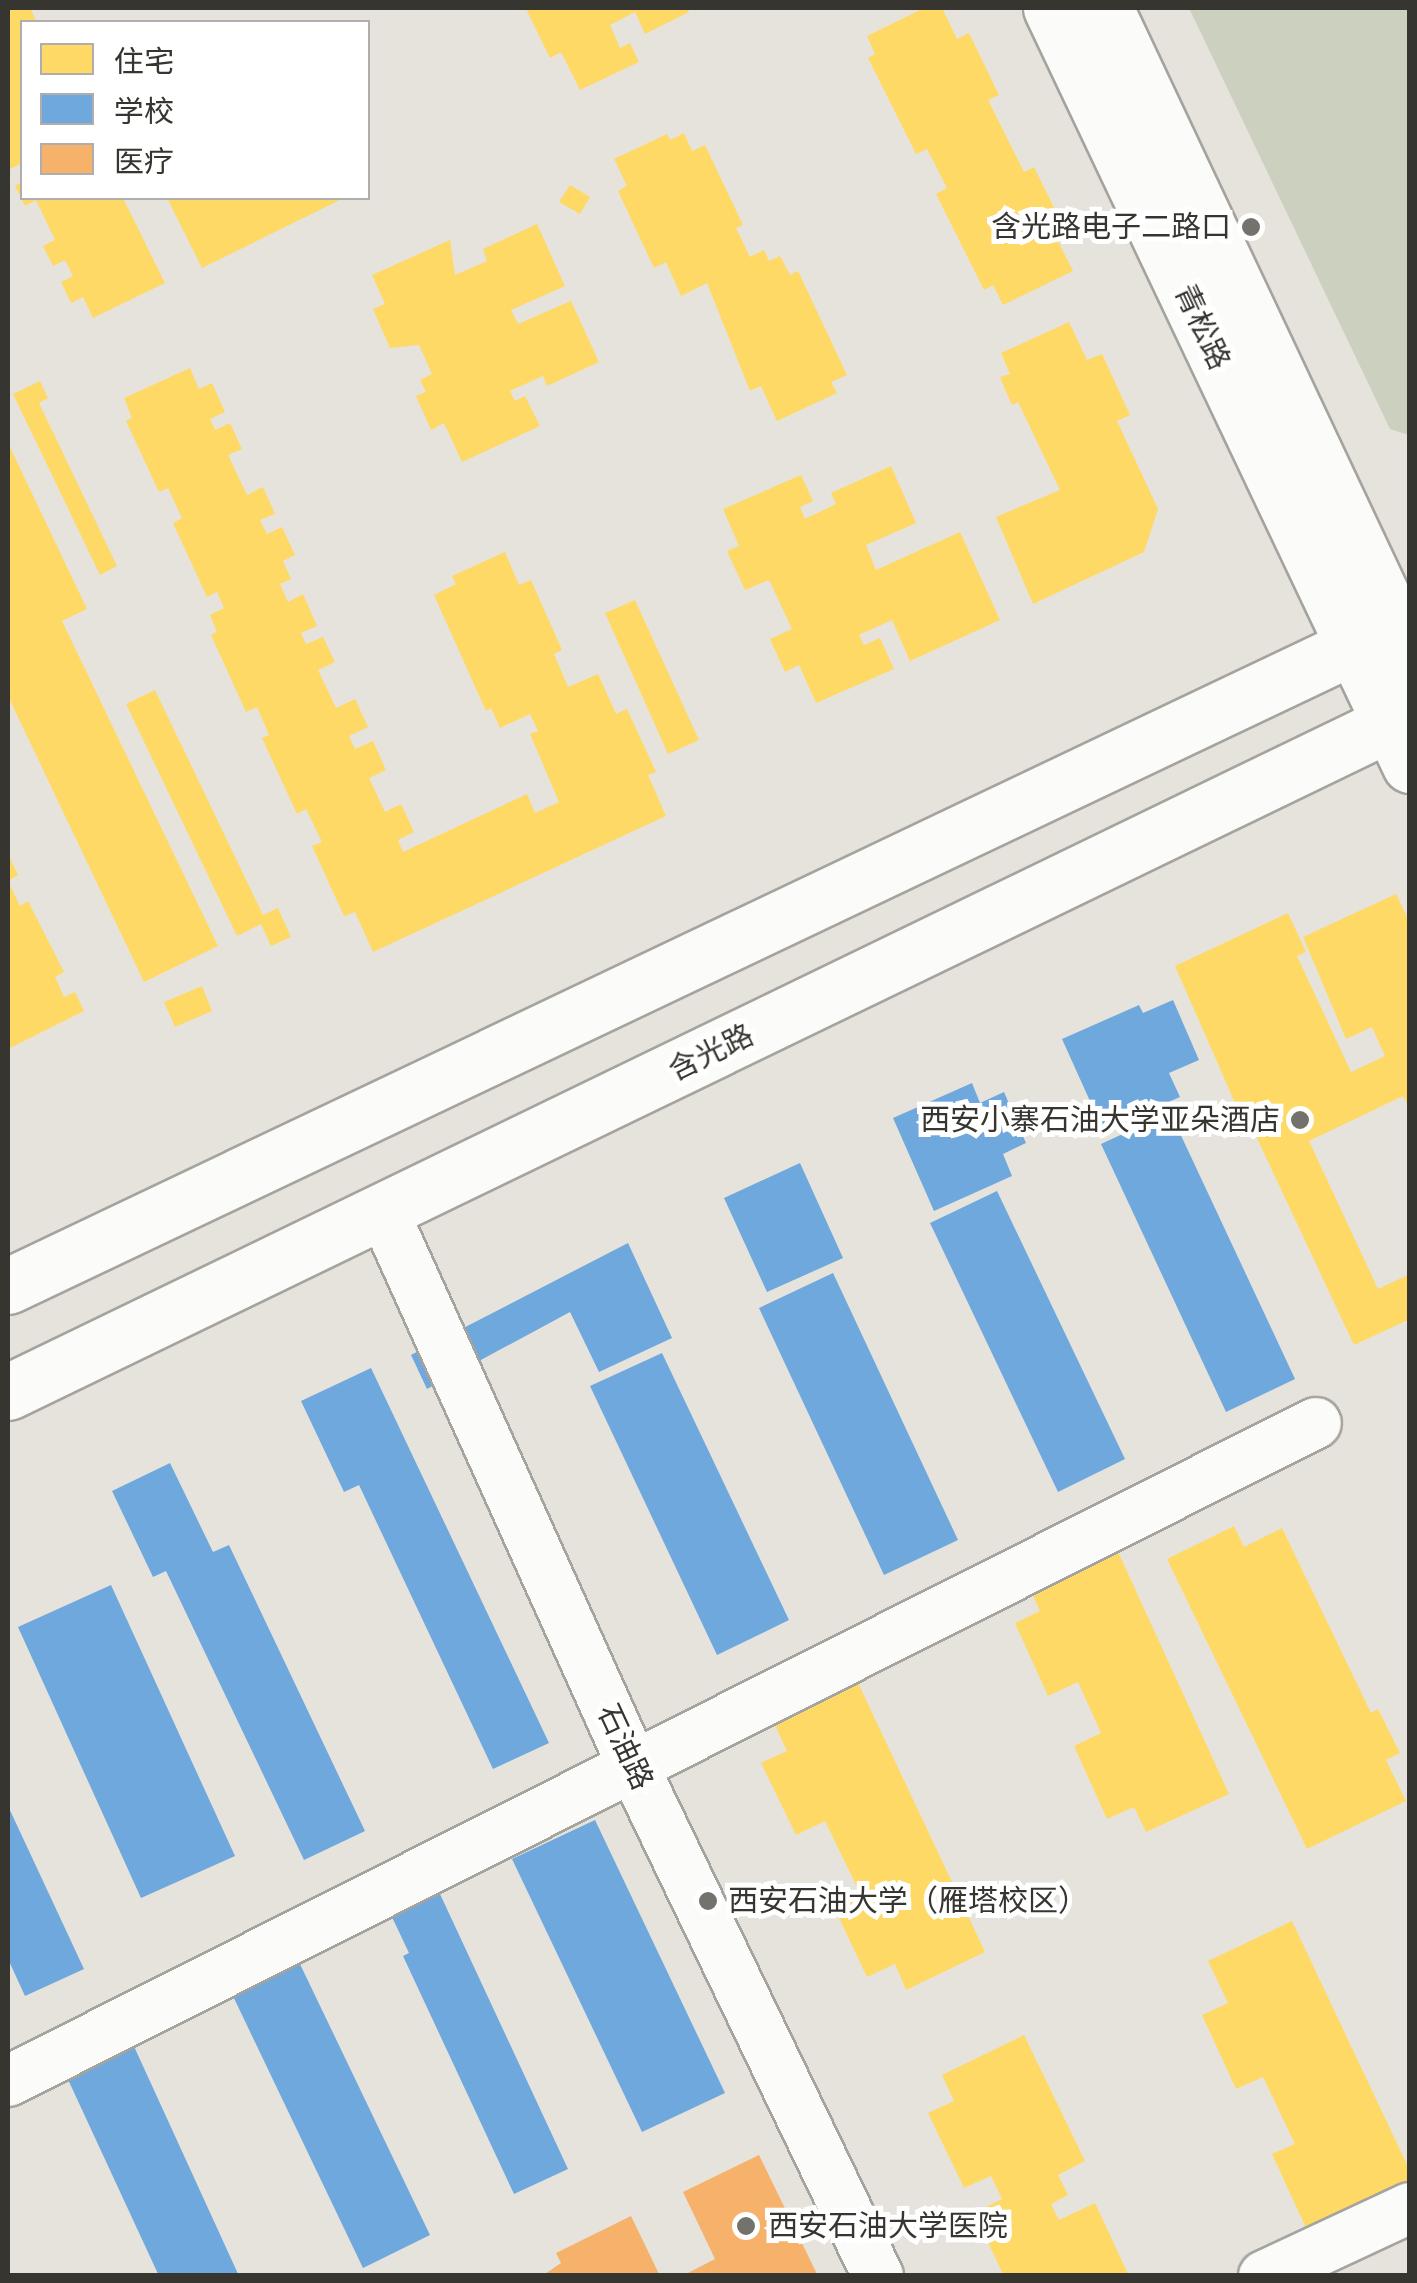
<!DOCTYPE html>
<meta charset="utf-8">
<style>
body{margin:0}
#map{position:relative;width:1417px;height:2283px;overflow:hidden;background:#e6e3dc;font-family:"DM Sans","Noto Sans SC",sans-serif}
div>[style]{position:absolute}
.green>*{inset:0;background:#ccd0be}
.homes>*{inset:0;background:#ffd966}
.schools>*{inset:0;background:#6fa8dc}
.health>*{inset:0;background:#f6b26b}
.roads{filter:drop-shadow(2px 0 #a5a39e) drop-shadow(-2px 0 #a5a39e) drop-shadow(0 2px #a5a39e) drop-shadow(0 -2px #a5a39e)}
.street>*{height:50px;margin:-25px;padding:0 25px;transform-origin:25px;border-radius:25px;background:#fbfbfa}
.secondary>*{height:55px;margin:-27.5px;padding:0 27.5px;transform-origin:27.5px;border-radius:27.5px;background:#fbfbfa}
.dots>*{width:28px;height:28px;translate:-50% -50%;box-sizing:border-box;border:5px solid #fff;border-radius:50%}
span{translate:-50% -50%;white-space:nowrap;text-align:center;line-height:1.15;-webkit-text-stroke:10px #fff;paint-order:stroke}
.poi-label{font-size:30px;color:#37352f}
.right{translate:-100% -50%;text-align:right}
.left{translate:0 -50%;text-align:left}
.street-label{font-size:30px;color:#37352f}
.frame{position:absolute;inset:0;border:10px solid #37352f;pointer-events:none}
.legend{position:absolute;left:20px;top:20px;width:350px;height:180px;box-sizing:border-box;background:#fff;border:2px solid #afaeac;margin:0;padding:12px 18px;list-style:none;font-size:30px;color:#37352f}
.legend li{display:flex;align-items:center;gap:20px;height:50px}
.legend b{width:50px;border:2px solid #afaeac}
</style>
<div id="map">
<div class="green">
<i style="clip-path:polygon(1189px 8px,1409px 8px,1409px 435px,1390px 429px)"></i>
</div>
<div class="homes">
<i style="clip-path:polygon(8px 8px,30px 8px,37px 22px,22px 22px,22px 170px,20px 164px,8px 170px)"></i>
<i style="clip-path:polygon(687px 8px,689px 12px,645px 34px,635px 12px,610px 25px,620px 48px,630px 43px,639px 62px,580px 90px,561px 52px,550px 58px,526px 9px)"></i>
<i style="clip-path:polygon(924px 8px,942px 8px,957px 39px,969px 33px,999px 95px,988px 100px,1024px 172px,1034px 167px,1064px 228px,1054px 233px,1073px 271px,1003px 305px,993px 285px,984px 290px,936px 194px,947px 188px,927px 149px,916px 154px,868px 58px,875px 54px,867px 36px)"></i>
<i style="clip-path:polygon(684px 133px,692px 151px,705px 145px,743px 225px,736px 228px,750px 257px,764px 250px,769px 261px,780px 256px,790px 275px,798px 271px,847px 375px,831px 382px,837px 393px,777px 421px,761px 386px,750px 391px,707px 283px,681px 296px,666px 262px,654px 268px,618px 191px,627px 186px,614px 159px,667px 134px,670px 140px)"></i>
<i style="clip-path:polygon(22px 182px,22px 198px,123px 198px,165px 283px,93px 318px,83px 297px,71px 303px,61px 282px,73px 276px,65px 260px,53px 266px,43px 246px,55px 240px,36px 200px,25px 206px,15px 186px)"></i>
<i style="clip-path:polygon(570px 185px,590px 197px,580px 214px,559px 202px)"></i>
<i style="clip-path:polygon(167px 198px,344px 198px,202px 268px)"></i>
<i style="clip-path:polygon(537px 224px,565px 286px,511px 310px,518px 324px,571px 301px,599px 362px,547px 386px,543px 376px,510px 391px,515px 401px,525px 396px,540px 426px,462px 462px,444px 423px,431px 430px,416px 396px,426px 392px,420px 380px,432px 374px,419px 345px,390px 348px,373px 309px,385px 304px,372px 275px,450px 240px,455px 275px,487px 261px,483px 249px)"></i>
<i style="clip-path:polygon(1069px 322px,1087px 360px,1102px 354px,1130px 415px,1117px 421px,1158px 509px,1144px 552px,1033px 604px,996px 517px,1060px 490px,1018px 402px,1012px 405px,1007px 394px,1000px 377px,1010px 374px,1001px 353px)"></i>
<i style="clip-path:polygon(190px 368px,199px 389px,212px 383px,225px 412px,210px 419px,215px 430px,230px 423px,242px 449px,228px 455px,247px 495px,263px 487px,275px 514px,260px 520px,267px 534px,282px 527px,295px 555px,283px 561px,291px 579px,280px 584px,288px 602px,303px 594px,317px 626px,301px 633px,306px 644px,323px 637px,335px 662px,318px 670px,336px 708px,355px 699px,368px 727px,349px 736px,355px 749px,373px 741px,386px 770px,369px 778px,385px 812px,401px 804px,414px 832px,398px 840px,403px 852px,527px 794px,535px 813px,559px 802px,530px 734px,538px 731px,530px 714px,500px 728px,491px 708px,486px 711px,434px 595px,456px 584px,452px 576px,505px 552px,519px 585px,531px 580px,562px 650px,554px 654px,568px 687px,598px 674px,616px 714px,627px 709px,656px 772px,648px 775px,666px 816px,373px 952px,355px 912px,344px 916px,312px 846px,322px 842px,306px 809px,297px 814px,262px 738px,269px 735px,257px 707px,246px 712px,211px 635px,217px 632px,210px 615px,224px 608px,217px 592px,207px 597px,173px 523px,182px 518px,168px 488px,159px 492px,126px 421px,132px 418px,124px 398px)"></i>
<i style="clip-path:polygon(40px 381px,48px 398px,39px 403px,117px 566px,100px 575px,13px 394px)"></i>
<i style="clip-path:polygon(8px 443px,87px 609px,62px 621px,218px 946px,144px 982px,8px 696px)"></i>
<i style="clip-path:polygon(891px 466px,916px 523px,866px 545px,876px 570px,960px 532px,1000px 620px,910px 661px,892px 620px,859px 635px,864px 645px,880px 638px,894px 669px,816px 703px,799px 665px,785px 672px,770px 639px,792px 629px,769px 580px,745px 590px,727px 551px,739px 546px,723px 509px,801px 475px,813px 501px,800px 507px,805px 519px,836px 504px,831px 493px)"></i>
<i style="clip-path:polygon(635px 600px,699px 740px,668px 754px,605px 613px)"></i>
<i style="clip-path:polygon(155px 690px,263px 915px,278px 908px,291px 937px,271px 946px,261px 924px,237px 936px,126px 704px)"></i>
<i style="clip-path:polygon(8px 854px,18px 875px,8px 881px,20px 906px,28px 901px,64px 972px,55px 977px,64px 997px,75px 992px,84px 1011px,8px 1049px)"></i>
<i style="clip-path:polygon(1396px 894px,1410px 923px,1410px 1109px,1403px 1096px,1309px 1141px,1378px 1289px,1410px 1274px,1410px 1319px,1354px 1345px,1248px 1119px,1243px 1121px,1175px 966px,1288px 913px,1306px 952px,1297px 956px,1351px 1072px,1385px 1056px,1372px 1027px,1346px 1039px,1303px 937px)"></i>
<i style="clip-path:polygon(202px 986px,212px 1011px,175px 1027px,164px 1002px)"></i>
<i style="clip-path:polygon(1234px 1526px,1244px 1547px,1282px 1528px,1371px 1713px,1378px 1709px,1400px 1753px,1386px 1760px,1406px 1801px,1307px 1849px,1167px 1559px)"></i>
<i style="clip-path:polygon(1114px 1543px,1229px 1794px,1146px 1832px,1134px 1807px,1107px 1819px,1074px 1746px,1101px 1733px,1078px 1682px,1048px 1696px,1015px 1623px,1040px 1611px,1027px 1583px)"></i>
<i style="clip-path:polygon(851px 1668px,985px 1952px,906px 1990px,895px 1964px,867px 1977px,832px 1903px,859px 1891px,825px 1821px,796px 1835px,761px 1763px,787px 1751px,767px 1708px)"></i>
<i style="clip-path:polygon(1292px 1921px,1410px 2171px,1410px 2213px,1343px 2244px,1330px 2216px,1306px 2228px,1272px 2154px,1295px 2144px,1263px 2077px,1236px 2089px,1202px 2015px,1228px 2003px,1208px 1961px)"></i>
<i style="clip-path:polygon(1024px 2035px,1085px 2161px,1058px 2175px,1068px 2195px,1051px 2204px,1059px 2220px,1095px 2203px,1129px 2276px,1004px 2276px,974px 2213px,1002px 2199px,991px 2176px,964px 2188px,928px 2113px,954px 2101px,942px 2075px)"></i>
</div>
<div class="schools">
<i style="clip-path:polygon(1173px 1000px,1199px 1060px,1169px 1073px,1180px 1097px,1103px 1130px,1062px 1039px,1139px 1005px,1143px 1013px)"></i>
<i style="clip-path:polygon(972px 1083px,980px 1103px,1004px 1092px,1026px 1143px,1003px 1154px,1012px 1176px,934px 1211px,893px 1118px)"></i>
<i style="clip-path:polygon(1170px 1112px,1295px 1379px,1226px 1412px,1101px 1144px)"></i>
<i style="clip-path:polygon(800px 1163px,843px 1258px,767px 1292px,724px 1198px)"></i>
<i style="clip-path:polygon(997px 1191px,1125px 1459px,1058px 1492px,930px 1223px)"></i>
<i style="clip-path:polygon(628px 1243px,672px 1338px,599px 1372px,570px 1312px,427px 1389px,411px 1355px)"></i>
<i style="clip-path:polygon(833px 1273px,958px 1540px,884px 1575px,759px 1308px)"></i>
<i style="clip-path:polygon(662px 1353px,789px 1620px,717px 1655px,590px 1386px)"></i>
<i style="clip-path:polygon(371px 1368px,549px 1743px,493px 1769px,359px 1485px,344px 1492px,301px 1401px)"></i>
<i style="clip-path:polygon(170px 1463px,213px 1552px,229px 1545px,365px 1831px,304px 1860px,166px 1571px,153px 1577px,112px 1491px)"></i>
<i style="clip-path:polygon(111px 1585px,235px 1856px,141px 1898px,18px 1627px)"></i>
<i style="clip-path:polygon(8px 1806px,84px 1969px,25px 1996px,8px 1959px)"></i>
<i style="clip-path:polygon(595px 1820px,725px 2093px,642px 2132px,512px 1859px)"></i>
<i style="clip-path:polygon(440px 1894px,568px 2169px,514px 2194px,403px 1956px,409px 1953px,392px 1917px)"></i>
<i style="clip-path:polygon(299px 1962px,430px 2235px,363px 2268px,232px 1994px)"></i>
<i style="clip-path:polygon(132px 2042px,239px 2276px,159px 2276px,65px 2073px)"></i>
</div>
<div class="health">
<i style="clip-path:polygon(759px 2155px,818px 2276px,682px 2276px,715px 2259px,683px 2192px)"></i>
<i style="clip-path:polygon(631px 2216px,660px 2276px,542px 2276px,561px 2263px,556px 2253px)"></i>
</div>
<div class="roads">
<div class="street">
<i style="left:384px;top:1213px;width:606px;rotate:65.76deg"></i>
<i style="left:633px;top:1766px;width:566px;rotate:64.34deg"></i>
<i style="left:8px;top:2081px;width:1464px;rotate:-26.71deg"></i>
<i style="left:1264px;top:2276px;width:161px;rotate:-25deg"></i>
</div>
<div class="secondary">
<i style="left:1051px;top:8px;width:838px;rotate:64.63deg"></i>
<i style="left:1105px;top:8px;width:716px;rotate:64.79deg"></i>
<i style="left:8px;top:1286px;width:1488px;rotate:-25.43deg"></i>
<i style="left:1352px;top:647px;width:60px;rotate:-13.6deg"></i>
<i style="left:8px;top:1392px;width:1535px;rotate:-25.83deg"></i>
<i style="left:1390px;top:723px;width:26px;rotate:-40deg"></i>
</div>
</div>
<div class="dots">
<i style="left:1251px;top:227px;background:#74726c"></i>
<i style="left:1300px;top:1120px;background:#74726c"></i>
<i style="left:708px;top:1901px;background:#74726c"></i>
<i style="left:746px;top:2226px;background:#74726c"></i>
</div>
<div class="poi-label">
<span class="right" style="left:1231px;top:227px">含光路电子二路口</span>
<span class="right" style="left:1280px;top:1120px">西安小寨石油大学亚朵酒店</span>
<span class="left" style="left:728px;top:1901px">西安石油大学（雁塔校区）</span>
<span class="left" style="left:768px;top:2226px">西安石油大学医院</span>
</div>
<div class="street-label">
<span style="left:1202px;top:327px;rotate:65deg">青松路</span>
<span style="left:711px;top:1053px;rotate:-26deg">含光路</span>
<span style="left:625px;top:1747px;rotate:65deg">石油路</span>
</div>
<div class="frame"></div>
<ul class="legend">
<li><b style="height:28px;background:#ffd966"></b>住宅</li>
<li><b style="height:28px;background:#6fa8dc"></b>学校</li>
<li><b style="height:28px;background:#f6b26b"></b>医疗</li>
</ul>
</div>
